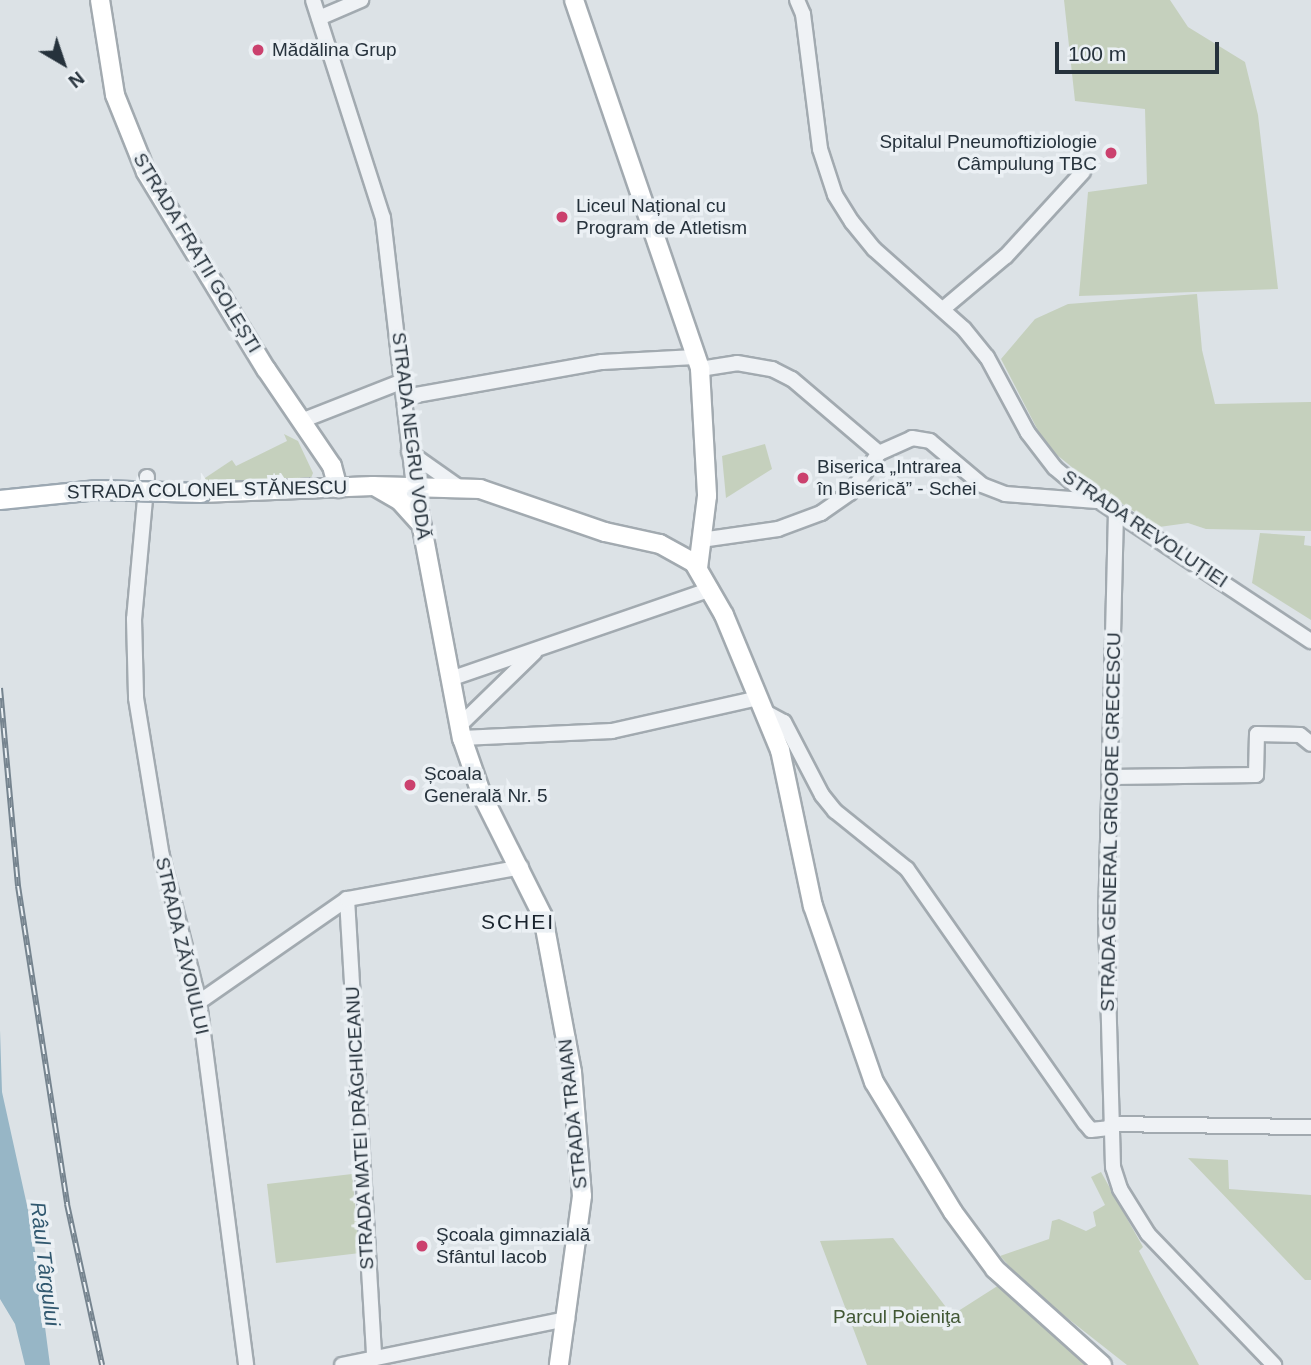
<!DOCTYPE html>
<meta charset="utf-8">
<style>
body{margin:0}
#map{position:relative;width:1311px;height:1365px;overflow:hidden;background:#dce2e6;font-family:Helvetica,sans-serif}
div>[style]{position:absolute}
.green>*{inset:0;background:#c5d0bd}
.water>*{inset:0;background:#97b6c6}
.roads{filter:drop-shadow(2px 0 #a2aab0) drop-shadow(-2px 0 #a2aab0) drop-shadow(0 2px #a2aab0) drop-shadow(0 -2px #a2aab0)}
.minor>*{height:14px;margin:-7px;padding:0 7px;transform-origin:7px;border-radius:7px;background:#eff2f5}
.major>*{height:18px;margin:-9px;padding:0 9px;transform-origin:9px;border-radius:9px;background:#fff}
.rail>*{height:6px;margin-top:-3px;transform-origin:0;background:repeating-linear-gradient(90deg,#ebf0f4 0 10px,#76848f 0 20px);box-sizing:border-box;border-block:2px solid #76848f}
.bridges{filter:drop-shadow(2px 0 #9ca8b2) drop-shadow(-2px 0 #9ca8b2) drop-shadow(0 2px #9ca8b2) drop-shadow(0 -2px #9ca8b2)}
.major-bridge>*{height:18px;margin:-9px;padding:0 9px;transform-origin:9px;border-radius:9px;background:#fff}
.dots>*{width:19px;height:19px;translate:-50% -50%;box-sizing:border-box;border:4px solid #ebf0f4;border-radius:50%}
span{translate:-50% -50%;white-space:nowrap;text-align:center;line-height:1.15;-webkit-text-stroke:7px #ebf0f4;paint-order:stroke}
.poi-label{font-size:19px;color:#26323c}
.left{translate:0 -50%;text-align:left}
.right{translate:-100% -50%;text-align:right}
.street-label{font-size:19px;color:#26323c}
.park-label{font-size:19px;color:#415734}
.neighbourhood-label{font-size:21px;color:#19232d;letter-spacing:2px}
.water-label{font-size:21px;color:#31586f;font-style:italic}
.north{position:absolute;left:28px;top:28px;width:70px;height:70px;-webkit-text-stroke:5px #ebf0f4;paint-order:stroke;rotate:141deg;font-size:19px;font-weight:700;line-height:28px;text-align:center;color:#26323c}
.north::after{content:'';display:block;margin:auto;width:24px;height:32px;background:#26323c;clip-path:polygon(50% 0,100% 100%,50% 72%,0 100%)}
.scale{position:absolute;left:1055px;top:42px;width:164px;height:32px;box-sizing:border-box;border:4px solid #26323c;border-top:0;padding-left:9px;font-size:21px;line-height:24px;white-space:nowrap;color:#26323c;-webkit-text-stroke:5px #ebf0f4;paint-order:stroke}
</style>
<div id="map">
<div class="green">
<i style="clip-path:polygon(1064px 0,1170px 0,1188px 27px,1245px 62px,1258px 115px,1278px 289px,1079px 296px,1088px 192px,1147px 184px,1145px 109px,1075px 101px)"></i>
<i style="clip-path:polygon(1197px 294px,1202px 350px,1215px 404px,1311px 402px,1311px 531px,1206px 529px,1188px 523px,1159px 527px,1100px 490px,1046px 446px,1001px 359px,1035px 319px,1068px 304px)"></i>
<i style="clip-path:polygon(284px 434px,298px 441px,313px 473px,311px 478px,196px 484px,232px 460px,236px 466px,287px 441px)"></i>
<i style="clip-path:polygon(765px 444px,772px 469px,726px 498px,722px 456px)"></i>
<i style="clip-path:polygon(1260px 533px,1305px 536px,1304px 545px,1311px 546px,1311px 620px,1252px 583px)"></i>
<i style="clip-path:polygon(1188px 1158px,1228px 1160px,1229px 1189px,1311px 1195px,1311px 1280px,1305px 1280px)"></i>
<i style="clip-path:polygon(1101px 1172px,1143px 1247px,1139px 1251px,1199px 1365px,1127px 1365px,1029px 1288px,1000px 1256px,1049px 1239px,1052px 1221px,1059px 1219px,1086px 1231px,1096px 1226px,1093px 1212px,1105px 1205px,1091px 1177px)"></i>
<i style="clip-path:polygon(352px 1174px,360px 1253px,276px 1263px,267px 1184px)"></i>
<i style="clip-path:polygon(893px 1238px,952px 1315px,999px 1285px,1089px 1365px,867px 1365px,820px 1241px)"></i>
</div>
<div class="water">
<i style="clip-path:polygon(0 1030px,2px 1092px,32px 1228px,50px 1365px,25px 1365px,15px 1324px,0 1299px)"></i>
</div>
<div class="roads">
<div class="minor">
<i style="left:313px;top:0;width:229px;rotate:72.2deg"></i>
<i style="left:383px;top:218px;width:269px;rotate:83.4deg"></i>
<i style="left:797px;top:0;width:15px;rotate:67deg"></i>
<i style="left:803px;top:14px;width:136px;rotate:82.8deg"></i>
<i style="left:820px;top:149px;width:48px;rotate:71.9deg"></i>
<i style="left:835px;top:195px;width:32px;rotate:58deg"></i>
<i style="left:852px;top:222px;width:35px;rotate:51deg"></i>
<i style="left:874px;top:249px;width:120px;rotate:41.6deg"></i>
<i style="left:964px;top:329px;width:36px;rotate:51deg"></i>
<i style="left:987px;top:357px;width:86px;rotate:61.7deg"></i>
<i style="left:1028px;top:433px;width:44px;rotate:52.4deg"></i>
<i style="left:1055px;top:468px;width:26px;rotate:40deg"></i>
<i style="left:1075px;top:485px;width:283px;rotate:33.5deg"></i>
<i style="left:319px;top:18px;width:46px;rotate:-23.2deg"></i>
<i style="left:943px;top:309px;width:82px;rotate:-40.1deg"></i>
<i style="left:1006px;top:256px;width:114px;rotate:-47.5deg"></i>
<i style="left:700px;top:369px;width:37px;rotate:-9deg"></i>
<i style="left:737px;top:363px;width:36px;rotate:10deg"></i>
<i style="left:772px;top:369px;width:22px;rotate:27deg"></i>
<i style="left:792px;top:379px;width:114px;rotate:40.4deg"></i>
<i style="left:405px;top:397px;width:200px;rotate:-10.1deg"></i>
<i style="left:602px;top:362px;width:93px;rotate:-3.1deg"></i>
<i style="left:301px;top:421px;width:110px;rotate:-21.4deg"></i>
<i style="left:409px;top:452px;width:62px;rotate:35.2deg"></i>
<i style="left:147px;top:477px;width:143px;rotate:95.2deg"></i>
<i style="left:134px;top:619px;width:79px;rotate:88.5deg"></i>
<i style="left:136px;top:698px;width:160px;rotate:80.7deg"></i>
<i style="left:162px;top:856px;width:151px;rotate:75.8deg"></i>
<i style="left:199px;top:1002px;width:366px;rotate:82.6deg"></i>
<i style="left:1116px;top:512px;width:404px;rotate:91.4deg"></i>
<i style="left:1106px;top:916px;width:251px;rotate:88.4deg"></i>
<i style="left:1113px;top:1167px;width:23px;rotate:72deg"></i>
<i style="left:1120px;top:1189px;width:53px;rotate:58.1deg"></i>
<i style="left:1148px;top:1234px;width:182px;rotate:46.1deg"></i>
<i style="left:701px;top:540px;width:78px;rotate:-8.1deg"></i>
<i style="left:778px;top:529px;width:46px;rotate:-20.4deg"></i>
<i style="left:821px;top:513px;width:35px;rotate:-35deg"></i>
<i style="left:850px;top:493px;width:49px;rotate:-54.1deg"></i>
<i style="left:879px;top:453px;width:36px;rotate:-24deg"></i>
<i style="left:912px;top:438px;width:18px;rotate:9deg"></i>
<i style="left:930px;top:441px;width:68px;rotate:40.2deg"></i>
<i style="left:982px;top:485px;width:25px;rotate:21deg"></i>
<i style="left:1005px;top:494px;width:92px;rotate:4.4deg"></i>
<i style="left:450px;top:679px;width:276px;rotate:-19deg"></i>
<i style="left:765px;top:712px;width:21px;rotate:28deg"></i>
<i style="left:784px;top:722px;width:82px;rotate:62.5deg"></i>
<i style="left:822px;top:795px;width:21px;rotate:51deg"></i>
<i style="left:835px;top:811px;width:92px;rotate:38.9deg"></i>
<i style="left:907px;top:869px;width:310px;rotate:55deg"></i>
<i style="left:1085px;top:1123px;width:9px;rotate:49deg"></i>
<i style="left:1091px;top:1130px;width:20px;rotate:-6deg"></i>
<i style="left:459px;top:726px;width:105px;rotate:-44.2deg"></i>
<i style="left:462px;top:738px;width:150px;rotate:-2.7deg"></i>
<i style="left:612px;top:731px;width:150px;rotate:-12.7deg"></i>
<i style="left:1111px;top:777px;width:145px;rotate:-0.8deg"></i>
<i style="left:1256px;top:775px;width:41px;rotate:-88.6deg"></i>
<i style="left:1257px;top:734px;width:43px;rotate:1.3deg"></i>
<i style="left:1300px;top:735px;width:14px;rotate:39deg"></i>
<i style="left:347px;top:899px;width:460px;rotate:86.6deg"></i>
<i style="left:199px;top:1002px;width:180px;rotate:-34.8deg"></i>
<i style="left:347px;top:899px;width:177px;rotate:-10.4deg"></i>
<i style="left:1111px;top:1124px;width:200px;rotate:0.9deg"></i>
<i style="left:342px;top:1365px;width:230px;rotate:-11.6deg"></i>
</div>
<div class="major">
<i style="left:100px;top:0;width:96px;rotate:81deg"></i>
<i style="left:115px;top:95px;width:83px;rotate:68.1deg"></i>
<i style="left:146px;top:172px;width:231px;rotate:58.7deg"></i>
<i style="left:266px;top:369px;width:117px;rotate:55.8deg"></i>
<i style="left:332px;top:466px;width:23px;rotate:75deg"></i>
<i style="left:574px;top:0;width:390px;rotate:71.1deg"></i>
<i style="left:700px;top:369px;width:127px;rotate:86.8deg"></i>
<i style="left:707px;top:496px;width:73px;rotate:97.1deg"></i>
<i style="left:414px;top:485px;width:258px;rotate:79.3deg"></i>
<i style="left:462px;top:738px;width:58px;rotate:70.9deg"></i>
<i style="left:481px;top:793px;width:139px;rotate:63.4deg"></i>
<i style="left:543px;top:917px;width:158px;rotate:79.4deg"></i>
<i style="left:572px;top:1072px;width:124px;rotate:85.4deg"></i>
<i style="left:582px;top:1196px;width:171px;rotate:97.8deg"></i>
<i style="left:376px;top:487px;width:28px;rotate:30deg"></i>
<i style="left:400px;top:501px;width:28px;rotate:48deg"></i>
<i style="left:201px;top:493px;width:172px;rotate:-2.3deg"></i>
<i style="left:373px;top:486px;width:107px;rotate:1.6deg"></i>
<i style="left:480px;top:489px;width:132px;rotate:19deg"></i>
<i style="left:605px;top:532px;width:56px;rotate:12.3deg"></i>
<i style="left:660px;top:544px;width:39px;rotate:29deg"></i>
<i style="left:694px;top:563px;width:60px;rotate:60deg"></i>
<i style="left:724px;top:615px;width:146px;rotate:67.5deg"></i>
<i style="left:780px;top:750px;width:159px;rotate:78.1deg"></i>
<i style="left:813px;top:906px;width:186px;rotate:70.9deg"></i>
<i style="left:874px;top:1082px;width:152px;rotate:58.7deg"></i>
<i style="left:953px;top:1212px;width:71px;rotate:53.6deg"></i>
<i style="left:995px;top:1269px;width:144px;rotate:41.9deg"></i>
</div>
</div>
<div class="rail">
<i style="left:0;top:688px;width:199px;rotate:84.8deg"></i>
<i style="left:18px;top:886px;width:322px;rotate:81.2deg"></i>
<i style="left:67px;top:1204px;width:165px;rotate:77.7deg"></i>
</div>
<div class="bridges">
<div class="major-bridge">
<i style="left:0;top:500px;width:98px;rotate:-5.9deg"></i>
<i style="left:97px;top:490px;width:104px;rotate:1.7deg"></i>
</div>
</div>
<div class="dots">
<i style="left:258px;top:50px;background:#cb416e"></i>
<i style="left:1111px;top:153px;background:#cb416e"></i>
<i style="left:562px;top:217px;background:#cb416e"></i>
<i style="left:803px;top:478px;background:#cb416e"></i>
<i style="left:410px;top:785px;background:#cb416e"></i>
<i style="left:422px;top:1246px;background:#cb416e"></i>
</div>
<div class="poi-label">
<span class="left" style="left:272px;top:50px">Mădălina Grup</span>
<span class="right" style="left:1097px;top:153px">Spitalul Pneumoftiziologie<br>Câmpulung TBC</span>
<span class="left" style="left:576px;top:217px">Liceul Național cu<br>Program de Atletism</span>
<span class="left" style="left:817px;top:478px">Biserica „Intrarea<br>în Biserică” - Schei</span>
<span class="left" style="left:424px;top:785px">Școala<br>Generală Nr. 5</span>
<span class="left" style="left:436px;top:1246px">Şcoala gimnazială<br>Sfântul Iacob</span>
</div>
<div class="street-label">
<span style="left:197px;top:253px;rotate:59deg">STRADA FRAȚII GOLEȘTI</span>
<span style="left:411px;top:436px;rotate:83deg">STRADA NEGRU VODĂ</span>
<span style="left:207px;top:490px;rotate:-1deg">STRADA COLONEL STĂNESCU</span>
<span style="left:1145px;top:529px;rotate:34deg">STRADA REVOLUȚIEI</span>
<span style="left:1111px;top:822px;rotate:-89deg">STRADA GENERAL GRIGORE GRECESCU</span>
<span style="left:182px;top:946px;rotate:77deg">STRADA ZĂVOIULUI</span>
<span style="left:573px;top:1114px;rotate:-96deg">STRADA TRAIAN</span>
<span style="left:360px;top:1128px;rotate:-93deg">STRADA MATEI DRĂGHICEANU</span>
</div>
<div class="park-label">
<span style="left:897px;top:1317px">Parcul Poieniţa</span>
</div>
<div class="neighbourhood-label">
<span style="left:518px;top:922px">SCHEI</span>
</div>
<div class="water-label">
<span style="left:45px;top:1264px;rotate:83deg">Râul Târgului</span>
</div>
<div class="north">N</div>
<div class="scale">100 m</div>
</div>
